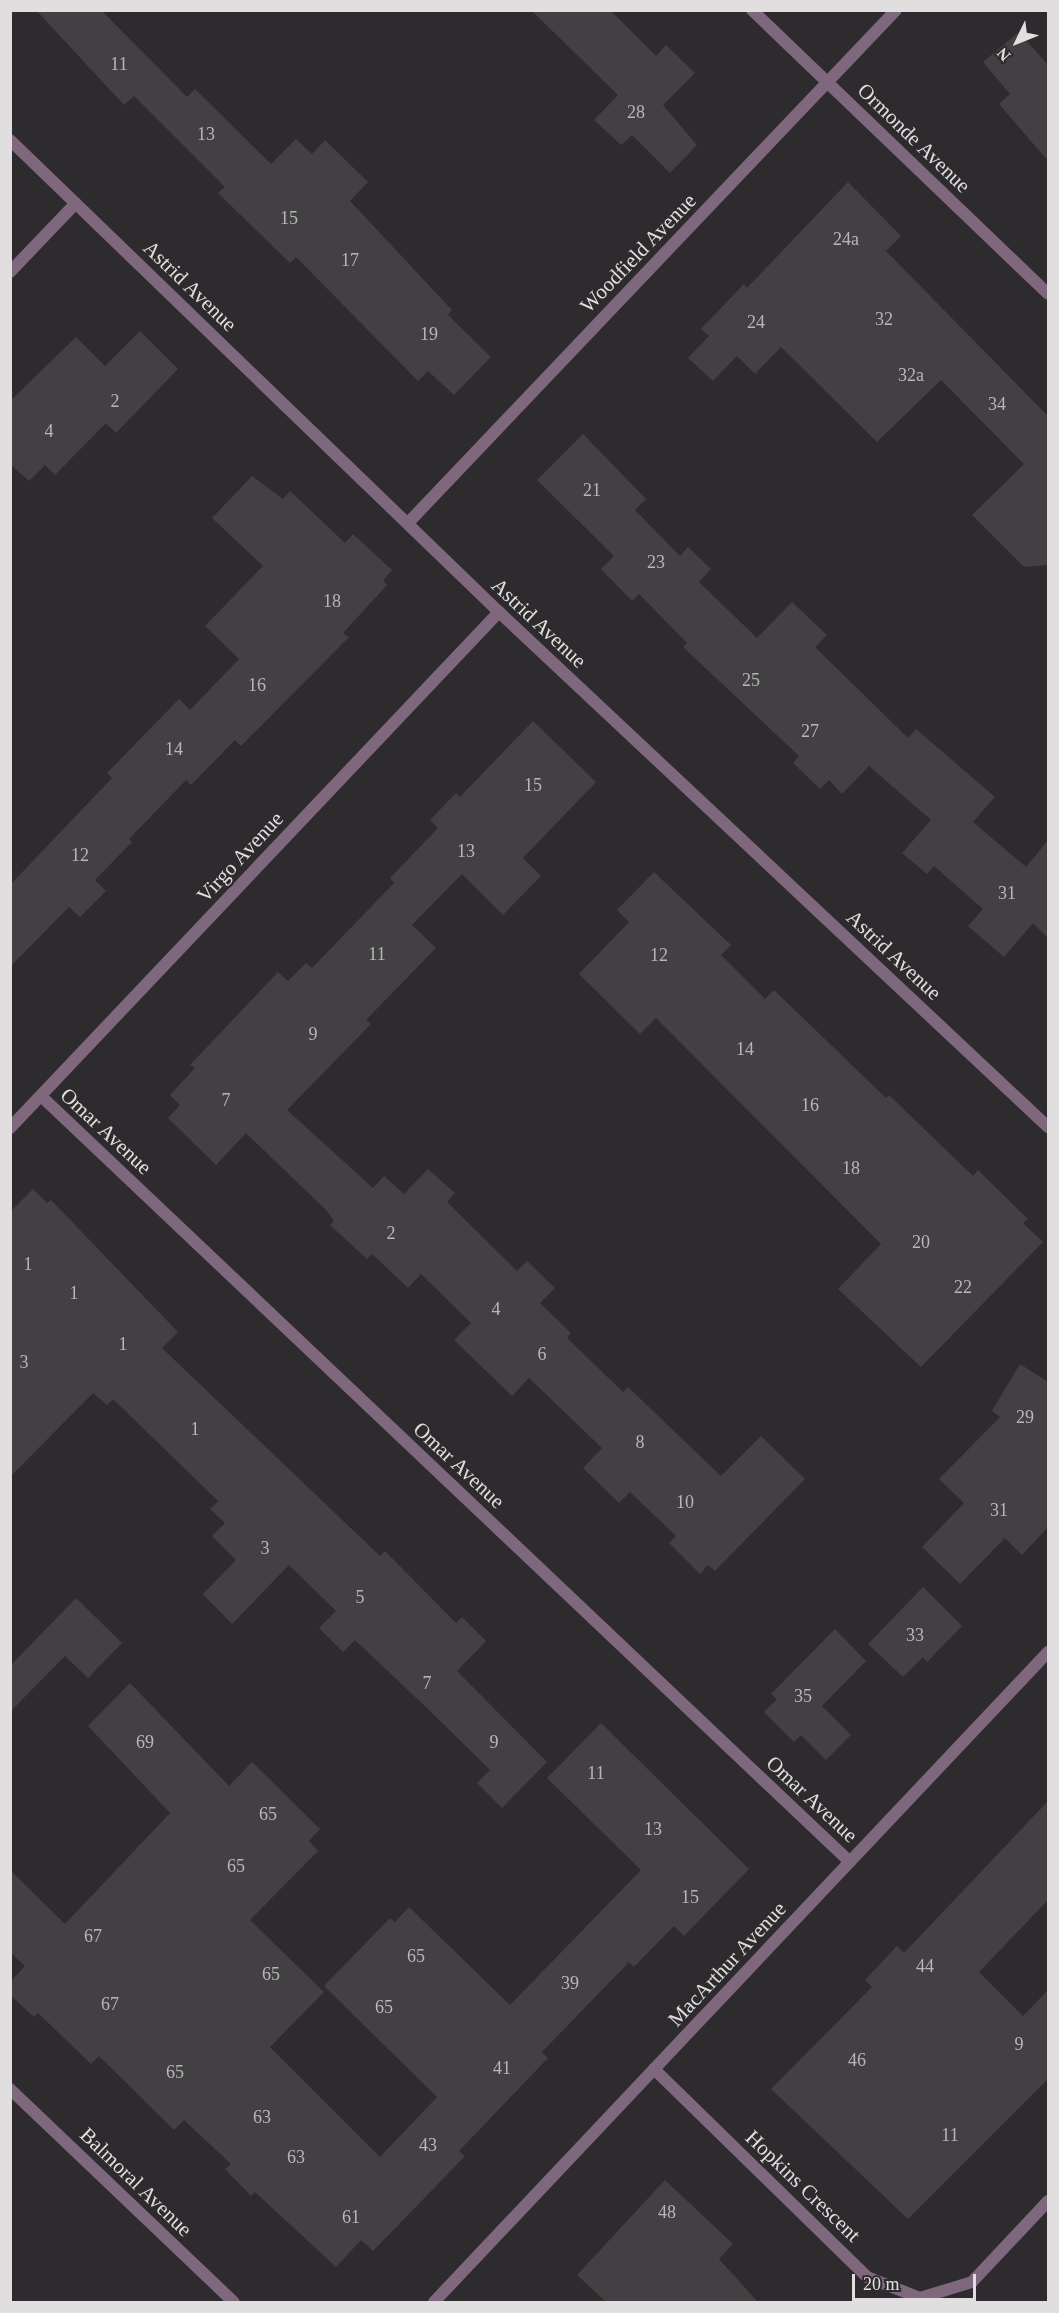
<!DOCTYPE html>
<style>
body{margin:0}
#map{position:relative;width:1059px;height:2313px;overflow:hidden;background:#2d2b2d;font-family:Georgia,serif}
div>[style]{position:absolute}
.building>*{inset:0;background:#424042}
.minor>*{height:12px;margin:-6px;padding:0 6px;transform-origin:6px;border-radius:6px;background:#7f687d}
span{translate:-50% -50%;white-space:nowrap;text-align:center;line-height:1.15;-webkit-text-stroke:5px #2d2b2d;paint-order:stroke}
.number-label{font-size:18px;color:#b8b6b8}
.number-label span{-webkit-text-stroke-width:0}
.street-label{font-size:21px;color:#e0dedf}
.frame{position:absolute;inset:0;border:12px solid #e0dedf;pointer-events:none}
.north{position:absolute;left:987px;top:12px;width:60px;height:60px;-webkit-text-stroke:4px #2d2b2d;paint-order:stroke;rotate:227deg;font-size:16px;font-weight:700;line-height:24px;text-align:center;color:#e0dedf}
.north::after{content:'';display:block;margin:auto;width:21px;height:27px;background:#e0dedf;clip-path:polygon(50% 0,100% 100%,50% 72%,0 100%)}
.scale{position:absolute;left:852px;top:2274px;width:124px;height:27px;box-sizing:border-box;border:3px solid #e0dedf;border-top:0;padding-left:8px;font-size:18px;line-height:21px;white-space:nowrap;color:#e0dedf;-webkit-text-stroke:4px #2d2b2d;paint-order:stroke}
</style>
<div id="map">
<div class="building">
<i style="clip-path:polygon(36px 10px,101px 10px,187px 97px,195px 89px,271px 164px,296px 139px,312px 154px,325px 140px,368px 182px,350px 201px,452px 310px,448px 315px,491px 357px,454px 395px,428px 371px,418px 381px,296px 257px,290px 263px,218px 193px,225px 187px,134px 96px,124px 105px)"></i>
<i style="clip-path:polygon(531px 10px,610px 10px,656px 56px,666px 45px,695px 73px,663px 105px,697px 145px,670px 173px,632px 135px,621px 145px,594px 120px,618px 95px)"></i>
<i style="clip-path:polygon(1019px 32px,1048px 65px,1048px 161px,999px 104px,1010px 94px,983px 62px)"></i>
<i style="clip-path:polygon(848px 182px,901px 236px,886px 251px,1048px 416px,1048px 565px,1024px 567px,972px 515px,1024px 464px,941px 380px,877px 442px,781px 347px,755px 374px,737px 356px,713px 381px,688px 358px,709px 336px,701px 329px,744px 284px,747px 288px)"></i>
<i style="clip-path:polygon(140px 331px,178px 369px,116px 433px,106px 423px,55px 475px,45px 465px,29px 481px,10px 464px,10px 401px,76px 337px,105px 366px)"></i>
<i style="clip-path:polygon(583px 434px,646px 499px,635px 510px,680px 556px,688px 547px,711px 569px,699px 582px,757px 638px,792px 602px,827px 635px,815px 647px,908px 738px,916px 729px,995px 797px,973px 822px,1026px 867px,1048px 840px,1048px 938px,1033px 923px,1004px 957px,968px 926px,983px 909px,934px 866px,927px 874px,902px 853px,931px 820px,869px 766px,842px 794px,829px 780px,820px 789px,793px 763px,799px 756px,683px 647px,687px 643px,639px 594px,632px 601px,601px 569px,614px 556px,537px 480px)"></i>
<i style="clip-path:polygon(252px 476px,283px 499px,290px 491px,345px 543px,353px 534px,392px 570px,383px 581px,387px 585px,343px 633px,349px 637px,241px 746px,235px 740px,191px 785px,186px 780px,129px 839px,132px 842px,95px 880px,106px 891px,80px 917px,69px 907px,10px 967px,10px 885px,112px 778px,107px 773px,179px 699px,190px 710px,239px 659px,205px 626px,263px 566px,212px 518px)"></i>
<i style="clip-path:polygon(533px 721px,596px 782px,523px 858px,541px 876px,503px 915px,462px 874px,412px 925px,436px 948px,366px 1020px,371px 1024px,287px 1110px,373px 1188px,384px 1176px,404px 1194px,428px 1169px,455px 1193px,447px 1202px,517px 1271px,527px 1261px,555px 1288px,540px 1303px,571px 1333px,567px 1338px,623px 1392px,628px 1387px,721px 1476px,761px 1436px,805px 1479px,715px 1571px,708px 1565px,700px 1574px,669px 1543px,676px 1536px,630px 1492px,619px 1503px,583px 1468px,602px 1448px,529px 1378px,512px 1396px,454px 1340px,471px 1323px,421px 1274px,408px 1288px,372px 1254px,367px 1259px,330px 1225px,334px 1221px,326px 1210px,246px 1133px,216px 1165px,168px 1118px,180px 1105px,170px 1095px,195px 1068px,190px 1065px,278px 972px,288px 981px,306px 963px,312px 968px,394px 883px,390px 878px,438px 828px,430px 820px,456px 793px,460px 797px)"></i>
<i style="clip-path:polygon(654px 872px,731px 945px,721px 955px,765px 999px,774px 990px,886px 1098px,889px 1095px,973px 1176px,978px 1170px,1028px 1219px,1023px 1223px,1043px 1242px,921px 1367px,838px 1289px,881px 1244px,656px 1018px,640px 1034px,579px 974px,629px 922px,617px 910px)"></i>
<i style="clip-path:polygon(33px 1189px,47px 1203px,51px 1200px,178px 1332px,162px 1348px,380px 1556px,385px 1551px,456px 1623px,462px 1617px,486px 1641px,457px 1671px,547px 1762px,502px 1808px,477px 1783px,490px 1770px,429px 1710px,355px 1640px,343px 1652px,319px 1628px,336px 1611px,289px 1565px,232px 1624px,203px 1594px,236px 1560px,212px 1536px,225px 1523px,210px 1509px,218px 1501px,113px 1399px,107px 1405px,93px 1393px,10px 1477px,10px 1212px)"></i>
<i style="clip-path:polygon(1020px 1364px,1048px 1382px,1048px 1527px,1022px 1555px,1005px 1538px,960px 1584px,922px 1547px,964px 1503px,939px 1479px,1000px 1417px,992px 1411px)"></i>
<i style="clip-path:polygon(923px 1587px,962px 1626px,927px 1662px,923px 1657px,903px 1677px,868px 1644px)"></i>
<i style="clip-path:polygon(76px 1598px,122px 1643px,88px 1678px,65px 1656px,10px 1712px,10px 1666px)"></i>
<i style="clip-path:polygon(835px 1629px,866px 1661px,822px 1706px,851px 1735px,826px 1760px,801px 1735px,794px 1742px,764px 1712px,777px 1699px,771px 1694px)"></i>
<i style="clip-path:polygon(130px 1683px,229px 1786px,252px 1762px,320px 1829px,309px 1841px,318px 1851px,250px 1920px,324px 1992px,270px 2047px,380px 2157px,437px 2097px,324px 1986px,390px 1918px,395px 1922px,409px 1907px,510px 2005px,641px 1870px,547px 1778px,601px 1723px,749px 1869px,684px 1936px,674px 1926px,634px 1967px,629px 1962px,542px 2052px,548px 2058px,459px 2151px,465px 2156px,439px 2183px,373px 2251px,361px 2240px,336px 2267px,255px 2192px,251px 2196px,225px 2169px,231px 2164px,184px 2120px,174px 2130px,99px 2056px,91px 2064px,38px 2013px,34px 2017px,10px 1995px,10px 1982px,25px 1966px,10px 1952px,10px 1870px,65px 1924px,170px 1813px,88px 1726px)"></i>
<i style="clip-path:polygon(1048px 1801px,1048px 1900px,979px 1972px,1023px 2016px,1048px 1990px,1048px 2079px,908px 2219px,771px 2089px,872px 1987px,865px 1980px,897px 1946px,904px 1953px)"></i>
<i style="clip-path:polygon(665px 2180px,733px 2244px,719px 2259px,758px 2302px,606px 2302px,577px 2275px)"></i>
</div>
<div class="minor">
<i style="left:752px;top:10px;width:410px;rotate:43.8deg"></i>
<i style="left:10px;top:140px;width:680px;rotate:43.99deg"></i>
<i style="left:499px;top:612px;width:753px;rotate:43.17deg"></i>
<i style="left:10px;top:272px;width:95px;rotate:-46.3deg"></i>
<i style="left:408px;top:523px;width:708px;rotate:-46.43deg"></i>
<i style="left:41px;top:1096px;width:1114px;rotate:43.44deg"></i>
<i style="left:10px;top:1128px;width:711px;rotate:-46.54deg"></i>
<i style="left:654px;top:2069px;width:298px;rotate:44.3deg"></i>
<i style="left:867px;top:2277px;width:57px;rotate:21.6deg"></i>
<i style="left:920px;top:2298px;width:54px;rotate:-17.1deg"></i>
<i style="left:972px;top:2282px;width:111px;rotate:-46.8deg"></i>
<i style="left:10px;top:2089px;width:309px;rotate:43.6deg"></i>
<i style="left:434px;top:2302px;width:894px;rotate:-46.63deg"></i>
</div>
<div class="number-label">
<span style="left:119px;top:64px">11</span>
<span style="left:636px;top:112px">28</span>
<span style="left:206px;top:134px">13</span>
<span style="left:289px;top:218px">15</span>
<span style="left:846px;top:239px">24a</span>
<span style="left:350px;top:260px">17</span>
<span style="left:884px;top:319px">32</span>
<span style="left:756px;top:322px">24</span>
<span style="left:429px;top:334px">19</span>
<span style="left:911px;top:375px">32a</span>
<span style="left:115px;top:401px">2</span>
<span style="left:997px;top:404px">34</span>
<span style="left:49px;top:431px">4</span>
<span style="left:592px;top:490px">21</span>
<span style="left:656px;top:562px">23</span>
<span style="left:332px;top:601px">18</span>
<span style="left:751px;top:680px">25</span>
<span style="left:257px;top:685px">16</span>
<span style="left:810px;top:731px">27</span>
<span style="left:174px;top:749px">14</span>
<span style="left:533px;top:785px">15</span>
<span style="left:466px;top:851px">13</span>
<span style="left:80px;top:855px">12</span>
<span style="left:1007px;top:893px">31</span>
<span style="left:377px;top:954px">11</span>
<span style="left:659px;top:955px">12</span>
<span style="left:313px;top:1034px">9</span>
<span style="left:745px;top:1049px">14</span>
<span style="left:226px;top:1100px">7</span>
<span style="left:810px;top:1105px">16</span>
<span style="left:851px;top:1168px">18</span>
<span style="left:391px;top:1233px">2</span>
<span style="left:921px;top:1242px">20</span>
<span style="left:28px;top:1264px">1</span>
<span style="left:963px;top:1287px">22</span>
<span style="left:74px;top:1293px">1</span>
<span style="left:496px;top:1309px">4</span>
<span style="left:123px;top:1344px">1</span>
<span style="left:542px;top:1354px">6</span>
<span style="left:24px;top:1362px">3</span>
<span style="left:1025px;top:1417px">29</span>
<span style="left:195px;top:1429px">1</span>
<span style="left:640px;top:1442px">8</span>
<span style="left:685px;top:1502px">10</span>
<span style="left:999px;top:1510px">31</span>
<span style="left:265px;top:1548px">3</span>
<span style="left:360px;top:1597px">5</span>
<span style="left:915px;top:1635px">33</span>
<span style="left:427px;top:1683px">7</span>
<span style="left:803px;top:1696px">35</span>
<span style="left:145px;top:1742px">69</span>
<span style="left:494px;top:1742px">9</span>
<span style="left:596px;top:1773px">11</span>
<span style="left:268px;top:1814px">65</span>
<span style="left:653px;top:1829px">13</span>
<span style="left:236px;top:1866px">65</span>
<span style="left:690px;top:1897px">15</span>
<span style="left:93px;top:1936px">67</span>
<span style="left:416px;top:1956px">65</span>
<span style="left:925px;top:1966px">44</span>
<span style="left:271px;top:1974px">65</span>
<span style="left:570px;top:1983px">39</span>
<span style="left:110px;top:2004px">67</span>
<span style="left:384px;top:2007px">65</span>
<span style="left:1019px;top:2044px">9</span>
<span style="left:857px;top:2060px">46</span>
<span style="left:502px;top:2068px">41</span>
<span style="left:175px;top:2072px">65</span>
<span style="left:262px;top:2117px">63</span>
<span style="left:950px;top:2135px">11</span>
<span style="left:428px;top:2145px">43</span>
<span style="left:296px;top:2157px">63</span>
<span style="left:667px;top:2212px">48</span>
<span style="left:351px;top:2217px">61</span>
</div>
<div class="street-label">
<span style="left:914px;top:138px;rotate:44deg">Ormonde Avenue</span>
<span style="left:638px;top:253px;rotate:-46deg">Woodfield Avenue</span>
<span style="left:190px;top:286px;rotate:44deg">Astrid Avenue</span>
<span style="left:539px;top:623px;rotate:43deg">Astrid Avenue</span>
<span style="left:240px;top:857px;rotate:-47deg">Virgo Avenue</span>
<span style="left:894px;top:955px;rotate:43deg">Astrid Avenue</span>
<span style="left:106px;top:1131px;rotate:43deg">Omar Avenue</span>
<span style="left:459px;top:1465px;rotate:43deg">Omar Avenue</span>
<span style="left:812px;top:1799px;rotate:43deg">Omar Avenue</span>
<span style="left:727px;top:1964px;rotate:-47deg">MacArthur Avenue</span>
<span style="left:136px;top:2182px;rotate:44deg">Balmoral Avenue</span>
<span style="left:803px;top:2186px;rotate:44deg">Hopkins Crescent</span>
</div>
<div class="frame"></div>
<div class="north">N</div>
<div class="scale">20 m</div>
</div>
